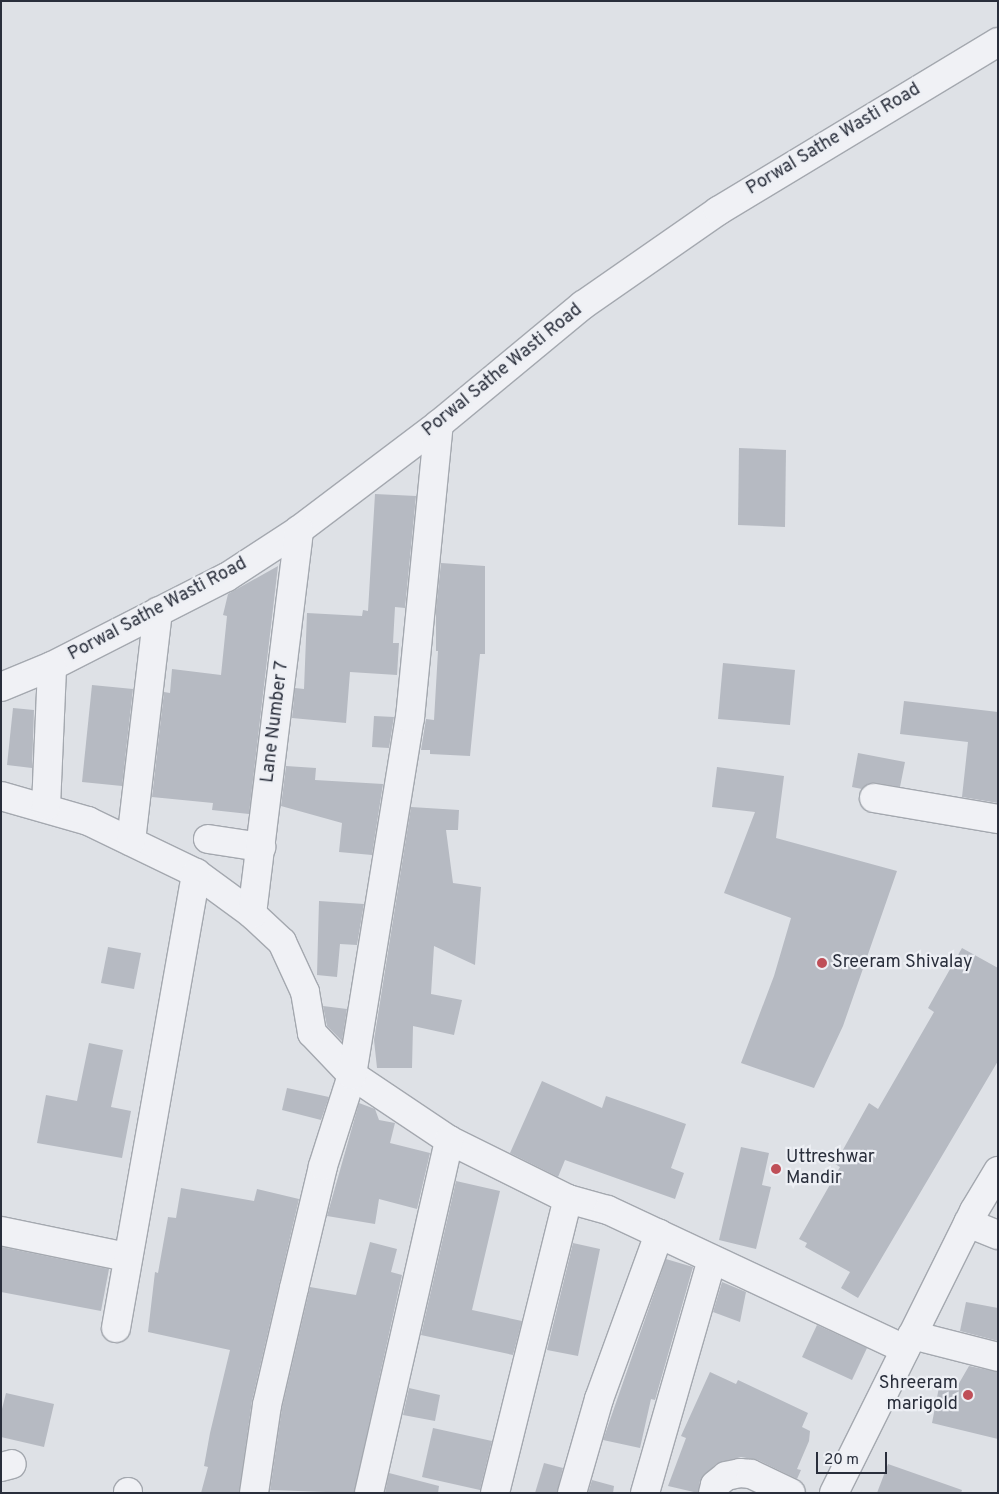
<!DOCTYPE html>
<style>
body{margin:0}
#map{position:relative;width:999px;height:1494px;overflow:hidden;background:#dee1e6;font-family:Overpass,sans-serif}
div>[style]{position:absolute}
.building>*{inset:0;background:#b6bac2}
.roads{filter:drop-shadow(1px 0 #a4a8af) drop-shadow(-1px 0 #a4a8af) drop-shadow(0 1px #a4a8af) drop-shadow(0 -1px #a4a8af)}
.minor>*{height:28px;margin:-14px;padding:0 14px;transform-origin:14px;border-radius:14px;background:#f0f1f5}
.dots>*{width:14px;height:14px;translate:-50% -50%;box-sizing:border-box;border:2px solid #edeff4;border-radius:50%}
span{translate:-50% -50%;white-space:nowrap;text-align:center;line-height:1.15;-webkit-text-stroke:4.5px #edeff4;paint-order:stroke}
.street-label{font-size:18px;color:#292e3b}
.poi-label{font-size:18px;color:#292e3b}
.left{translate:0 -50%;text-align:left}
.right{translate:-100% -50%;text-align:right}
.frame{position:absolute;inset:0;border:2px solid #292e3b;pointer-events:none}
.scale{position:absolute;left:816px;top:1452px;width:71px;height:22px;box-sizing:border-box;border:2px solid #292e3b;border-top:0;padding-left:6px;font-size:15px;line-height:18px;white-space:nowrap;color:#292e3b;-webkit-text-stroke:4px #edeff4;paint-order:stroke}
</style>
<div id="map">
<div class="building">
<i style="clip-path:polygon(739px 448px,786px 450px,785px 527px,738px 525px)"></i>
<i style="clip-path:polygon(375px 494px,416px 496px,405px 608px,395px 607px,393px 643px,399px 643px,397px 675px,350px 672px,346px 723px,292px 718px,295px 688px,304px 689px,307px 613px,362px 616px,363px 610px,368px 611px)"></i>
<i style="clip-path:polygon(441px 563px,485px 566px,485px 654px,480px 654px,470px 756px,430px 754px,430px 750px,421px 750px,426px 719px,434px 720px,438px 651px,436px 651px,436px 609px)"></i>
<i style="clip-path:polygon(278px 566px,249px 814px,212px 810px,213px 803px,152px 797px,164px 692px,170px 693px,172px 669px,221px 675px,227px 616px,223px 615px,228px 594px)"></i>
<i style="clip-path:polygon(723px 663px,795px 670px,790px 725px,718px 719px)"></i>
<i style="clip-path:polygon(92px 685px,133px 689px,122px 786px,82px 782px)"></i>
<i style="clip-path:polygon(904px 701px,998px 712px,998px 803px,962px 797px,968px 742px,900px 734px)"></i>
<i style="clip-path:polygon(13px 708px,34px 710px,32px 768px,7px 765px)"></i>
<i style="clip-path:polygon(374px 716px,394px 717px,389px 748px,372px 747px)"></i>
<i style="clip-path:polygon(858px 753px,905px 762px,900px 787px,876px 783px,862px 789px,852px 787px)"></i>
<i style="clip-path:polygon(286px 766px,316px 768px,315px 780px,383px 784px,372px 855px,339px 852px,342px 823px,281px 806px)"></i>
<i style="clip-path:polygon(717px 767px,784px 776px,776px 838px,897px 871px,843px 1026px,814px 1088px,741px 1063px,774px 976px,791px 918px,724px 893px,755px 812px,712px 807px)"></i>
<i style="clip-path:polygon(411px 807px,459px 810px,458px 830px,446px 830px,453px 883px,481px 887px,475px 965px,434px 946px,431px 994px,462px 1000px,454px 1035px,413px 1026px,412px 1068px,377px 1068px,374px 1040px)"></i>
<i style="clip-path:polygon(319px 901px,364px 904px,357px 945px,340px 944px,337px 977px,317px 975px)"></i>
<i style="clip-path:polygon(108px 947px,141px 953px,134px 989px,101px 983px)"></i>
<i style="clip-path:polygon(962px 948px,998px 968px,998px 1061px,858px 1298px,841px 1288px,850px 1272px,805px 1247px,807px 1243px,799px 1239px,840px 1167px,835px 1164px,869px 1103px,878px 1109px,934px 1012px,928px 1008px)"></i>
<i style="clip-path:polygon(323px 1006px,347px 1009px,342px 1041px,327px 1026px)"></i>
<i style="clip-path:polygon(89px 1043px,123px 1050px,111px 1107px,131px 1111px,122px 1158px,37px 1143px,46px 1095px,77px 1101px)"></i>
<i style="clip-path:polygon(542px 1081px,602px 1108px,606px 1096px,686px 1124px,671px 1168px,684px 1173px,675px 1199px,565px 1160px,558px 1177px,510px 1153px)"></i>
<i style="clip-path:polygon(287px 1088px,329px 1097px,321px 1120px,282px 1110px)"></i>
<i style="clip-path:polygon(359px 1103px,375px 1109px,379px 1120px,395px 1123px,390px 1143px,430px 1153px,417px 1209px,379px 1199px,375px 1224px,327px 1216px)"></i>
<i style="clip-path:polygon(741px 1147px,769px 1153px,762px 1185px,771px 1187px,756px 1249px,719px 1240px)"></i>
<i style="clip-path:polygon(456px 1181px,500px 1191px,472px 1310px,522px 1321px,513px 1355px,421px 1335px)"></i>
<i style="clip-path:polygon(181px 1188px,254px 1201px,257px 1189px,299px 1199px,252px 1401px,239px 1493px,201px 1493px,208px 1467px,204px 1466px,210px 1433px,230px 1350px,148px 1332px,155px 1272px,158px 1273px,168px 1217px,176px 1218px)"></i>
<i style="clip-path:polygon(370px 1242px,397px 1249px,391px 1272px,402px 1275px,354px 1493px,270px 1490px,282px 1408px,310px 1287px,356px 1295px)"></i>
<i style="clip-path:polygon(573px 1243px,600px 1249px,578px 1356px,547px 1350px)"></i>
<i style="clip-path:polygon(2px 1247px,109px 1269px,101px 1311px,1px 1292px)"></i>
<i style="clip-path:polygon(666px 1259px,693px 1267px,655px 1400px,651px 1399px,640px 1448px,603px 1440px)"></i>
<i style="clip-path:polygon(722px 1282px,746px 1292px,740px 1322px,713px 1312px)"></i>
<i style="clip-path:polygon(966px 1302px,998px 1308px,998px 1341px,960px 1331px)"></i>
<i style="clip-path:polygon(817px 1325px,867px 1348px,852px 1380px,802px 1357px)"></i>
<i style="clip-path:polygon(969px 1366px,998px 1372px,998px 1439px,932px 1423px,941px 1377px,958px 1385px)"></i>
<i style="clip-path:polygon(710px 1372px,736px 1384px,738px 1380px,808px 1413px,802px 1427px,810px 1431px,809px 1441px,797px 1469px,801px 1470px,797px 1479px,758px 1460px,741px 1457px,716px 1464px,700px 1481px,698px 1493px,668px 1486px,686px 1438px,681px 1436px)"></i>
<i style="clip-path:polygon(409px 1388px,440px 1395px,435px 1421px,403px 1415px)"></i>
<i style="clip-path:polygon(6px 1393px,54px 1404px,44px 1447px,1px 1437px,1px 1413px)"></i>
<i style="clip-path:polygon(433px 1428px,492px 1441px,480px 1490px,422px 1477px)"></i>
<i style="clip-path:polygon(544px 1463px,563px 1468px,557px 1493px,535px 1493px)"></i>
<i style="clip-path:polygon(888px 1464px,962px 1490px,961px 1493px,877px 1493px)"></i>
<i style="clip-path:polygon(389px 1473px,439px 1486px,438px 1493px,385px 1493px)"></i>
<i style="clip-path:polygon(592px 1480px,614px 1486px,613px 1493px,588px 1493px)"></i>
</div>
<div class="roads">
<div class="minor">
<i style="left:1px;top:687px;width:55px;rotate:-22.4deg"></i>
<i style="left:52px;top:666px;width:196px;rotate:-27deg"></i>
<i style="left:227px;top:577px;width:86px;rotate:-33.1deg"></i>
<i style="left:299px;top:530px;width:176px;rotate:-37.1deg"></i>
<i style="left:439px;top:424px;width:187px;rotate:-39.6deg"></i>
<i style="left:583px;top:305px;width:165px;rotate:-34.8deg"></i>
<i style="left:718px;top:211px;width:327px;rotate:-31.1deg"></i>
<i style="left:1px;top:796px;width:91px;rotate:16deg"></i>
<i style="left:88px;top:821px;width:120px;rotate:25.7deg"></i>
<i style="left:196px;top:873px;width:69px;rotate:36.2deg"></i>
<i style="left:252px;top:914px;width:41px;rotate:43deg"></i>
<i style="left:282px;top:942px;width:55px;rotate:65.3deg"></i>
<i style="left:305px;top:992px;width:42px;rotate:80.3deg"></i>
<i style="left:312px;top:1033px;width:58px;rotate:46.4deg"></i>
<i style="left:352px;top:1075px;width:117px;rotate:33.8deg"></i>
<i style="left:449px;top:1140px;width:133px;rotate:26.4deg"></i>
<i style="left:568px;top:1199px;width:41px;rotate:15.4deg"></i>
<i style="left:608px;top:1210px;width:328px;rotate:25.1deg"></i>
<i style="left:874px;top:798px;width:126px;rotate:9.6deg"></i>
<i style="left:46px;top:806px;width:140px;rotate:-87.5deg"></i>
<i style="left:208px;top:839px;width:54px;rotate:8.6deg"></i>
<i style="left:131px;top:841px;width:231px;rotate:-83.3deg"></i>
<i style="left:252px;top:914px;width:387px;rotate:-83deg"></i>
<i style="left:968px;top:1223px;width:32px;rotate:22deg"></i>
<i style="left:1px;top:1231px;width:129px;rotate:11.7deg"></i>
<i style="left:116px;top:1328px;width:462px;rotate:-80deg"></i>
<i style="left:912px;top:1335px;width:89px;rotate:14.3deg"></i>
<i style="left:1px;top:1467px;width:11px;rotate:-15deg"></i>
<i style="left:128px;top:1492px;width:1px;rotate:90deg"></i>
<i style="left:254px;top:1493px;width:89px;rotate:-81.6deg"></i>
<i style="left:267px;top:1405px;width:120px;rotate:-77deg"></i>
<i style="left:294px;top:1288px;width:125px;rotate:-76.6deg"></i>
<i style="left:323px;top:1166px;width:96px;rotate:-72.3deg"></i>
<i style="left:352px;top:1075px;width:362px;rotate:-80.8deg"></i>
<i style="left:410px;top:718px;width:295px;rotate:-84.4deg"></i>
<i style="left:369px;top:1493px;width:362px;rotate:-77.2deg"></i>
<i style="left:495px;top:1493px;width:303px;rotate:-76.1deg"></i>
<i style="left:572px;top:1493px;width:98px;rotate:-74deg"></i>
<i style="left:599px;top:1399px;width:176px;rotate:-70deg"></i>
<i style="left:645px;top:1493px;width:243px;rotate:-74deg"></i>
<i style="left:713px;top:1493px;width:8px;rotate:-76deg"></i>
<i style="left:715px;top:1485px;width:14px;rotate:-39deg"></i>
<i style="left:726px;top:1476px;width:14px;rotate:-12deg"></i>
<i style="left:740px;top:1473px;width:11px;rotate:5deg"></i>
<i style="left:751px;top:1474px;width:44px;rotate:25.4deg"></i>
<i style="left:834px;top:1493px;width:315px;rotate:-63.6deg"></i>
<i style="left:974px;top:1211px;width:47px;rotate:-59deg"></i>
</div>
</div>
<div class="dots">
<i style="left:822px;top:963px;background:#bf4f58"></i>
<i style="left:776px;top:1169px;background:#bf4f58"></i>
<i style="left:968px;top:1395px;background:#bf4f58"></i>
</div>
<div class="street-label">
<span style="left:834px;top:140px;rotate:-31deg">Porwal Sathe Wasti Road</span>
<span style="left:503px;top:371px;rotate:-39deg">Porwal Sathe Wasti Road</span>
<span style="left:158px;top:610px;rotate:-28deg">Porwal Sathe Wasti Road</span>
<span style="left:276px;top:722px;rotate:-83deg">Lane Number 7</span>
</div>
<div class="poi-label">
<span class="left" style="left:832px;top:963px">Sreeram Shivalay</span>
<span class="left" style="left:786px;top:1169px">Uttreshwar<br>Mandir</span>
<span class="right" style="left:958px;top:1395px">Shreeram<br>marigold</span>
</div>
<div class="frame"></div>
<div class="scale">20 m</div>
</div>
